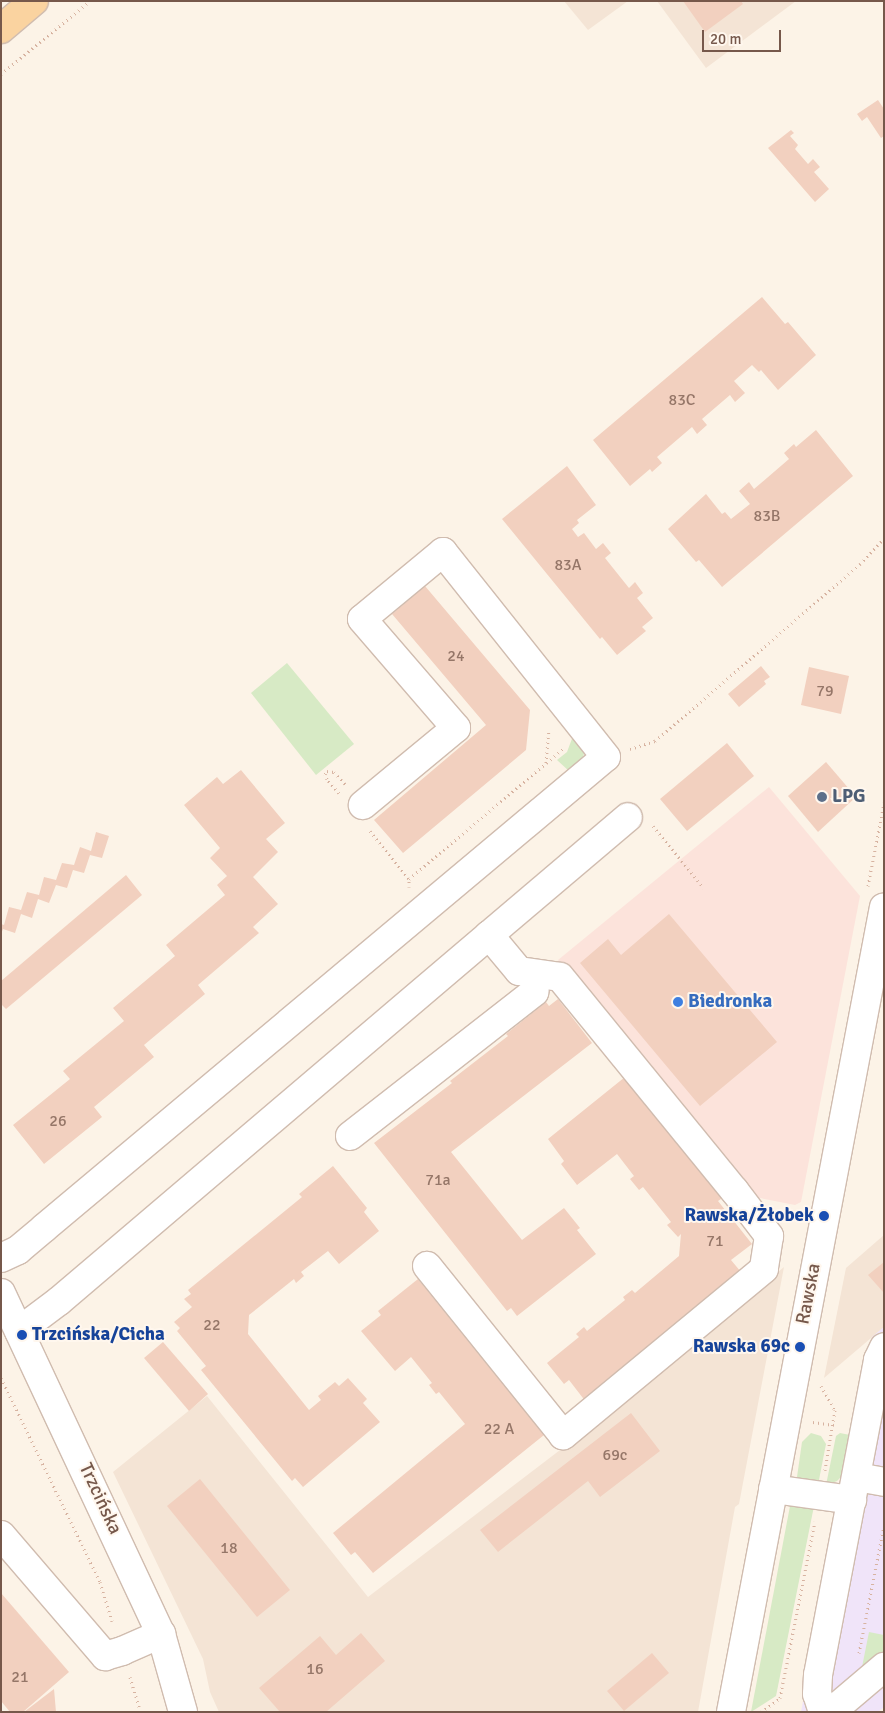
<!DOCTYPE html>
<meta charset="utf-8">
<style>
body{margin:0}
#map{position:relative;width:885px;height:1713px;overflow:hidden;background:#fcf3e7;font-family:Signika,sans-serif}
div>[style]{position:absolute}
.residential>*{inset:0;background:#f4e4d5}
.commercial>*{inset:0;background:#fce3db}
.education>*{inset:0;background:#f0e4f9}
.green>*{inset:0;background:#d7eac5}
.building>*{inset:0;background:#f2d0bf}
.path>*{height:3px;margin-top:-1.5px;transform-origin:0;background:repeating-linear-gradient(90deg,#d7b3a1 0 1px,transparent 0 5px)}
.roads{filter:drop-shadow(1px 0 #d0bcaf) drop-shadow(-1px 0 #d0bcaf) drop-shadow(0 1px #d0bcaf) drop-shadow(0 -1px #d0bcaf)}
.minor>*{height:28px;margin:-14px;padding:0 14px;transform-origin:14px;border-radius:14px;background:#fff}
.major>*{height:28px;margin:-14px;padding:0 14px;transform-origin:14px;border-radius:14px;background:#fad3a0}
.dots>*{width:14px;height:14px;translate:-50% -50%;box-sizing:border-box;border:2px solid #fff7ee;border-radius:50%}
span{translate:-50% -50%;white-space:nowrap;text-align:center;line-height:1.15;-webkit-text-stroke:4px #fff7ee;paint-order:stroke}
.number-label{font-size:16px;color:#957668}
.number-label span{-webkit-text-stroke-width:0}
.service-label{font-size:19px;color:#4e5e75;font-weight:700}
.left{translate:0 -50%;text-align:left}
.shop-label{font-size:19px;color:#366cbe;font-weight:700}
.transit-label{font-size:19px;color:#164399;font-weight:700}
.right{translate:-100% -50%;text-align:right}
.street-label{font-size:19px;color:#76584b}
.frame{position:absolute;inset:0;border:2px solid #76584b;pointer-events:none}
.scale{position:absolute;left:702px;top:30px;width:79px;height:22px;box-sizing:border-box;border:2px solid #76584b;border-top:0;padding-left:6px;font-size:15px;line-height:18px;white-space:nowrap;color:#76584b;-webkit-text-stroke:4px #fff7ee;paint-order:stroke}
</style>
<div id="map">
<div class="residential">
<i style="clip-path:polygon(564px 1px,628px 1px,588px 30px)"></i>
<i style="clip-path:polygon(657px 1px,796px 1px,706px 68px)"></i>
<i style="clip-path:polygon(884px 1235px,884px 1327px,824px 1378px,846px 1268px)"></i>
<i style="clip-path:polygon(784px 1267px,739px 1504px,735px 1507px,698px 1712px,219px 1712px,210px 1692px,203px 1659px,113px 1472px,207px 1396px,368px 1597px,581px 1434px,667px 1366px)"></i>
</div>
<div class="commercial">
<i style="clip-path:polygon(769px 787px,860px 896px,801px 1202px,795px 1205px,755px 1197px,558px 960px)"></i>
</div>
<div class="education">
<i style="clip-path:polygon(884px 1327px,884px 1707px,878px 1712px,801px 1712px,872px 1337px)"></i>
</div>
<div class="green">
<i style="clip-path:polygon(287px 663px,354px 744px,316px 775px,251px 693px)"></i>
<i style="clip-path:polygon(573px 736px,585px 749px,582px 762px,570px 772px,557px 760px,567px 752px)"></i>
<i style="clip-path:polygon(811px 1433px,821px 1436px,826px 1444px,818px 1485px,802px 1481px,797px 1477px,802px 1442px)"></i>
<i style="clip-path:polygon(840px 1433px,855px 1436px,845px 1473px,837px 1481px,826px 1485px,836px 1436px)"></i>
<i style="clip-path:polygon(796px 1504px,814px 1506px,776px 1696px,751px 1712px,790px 1506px)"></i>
<i style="clip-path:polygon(869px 1632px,884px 1635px,884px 1651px,861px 1672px)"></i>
</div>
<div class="building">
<i style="clip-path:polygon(683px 1px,741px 1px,743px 4px,705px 32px)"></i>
<i style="clip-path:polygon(878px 100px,884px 109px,884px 136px,881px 138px,867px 117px,862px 121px,857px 114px)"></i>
<i style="clip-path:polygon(791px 130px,794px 133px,790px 136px,798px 145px,795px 149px,808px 164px,813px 159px,820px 167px,814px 172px,829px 189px,815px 202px,768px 148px)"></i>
<i style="clip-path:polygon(762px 297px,785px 324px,788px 322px,816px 355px,778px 390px,761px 370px,759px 372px,752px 365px,734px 381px,745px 393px,735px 402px,730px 395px,702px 419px,707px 425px,697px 434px,692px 427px,657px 457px,662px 463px,652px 472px,650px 469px,630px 486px,593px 440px)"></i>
<i style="clip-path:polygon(816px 430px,853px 476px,722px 587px,699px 560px,696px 562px,668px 529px,706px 494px,722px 514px,725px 512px,731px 519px,750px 504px,739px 491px,749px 482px,754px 489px,789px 459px,784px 453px,794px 444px,796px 447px)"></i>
<i style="clip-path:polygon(567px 466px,596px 505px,577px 520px,579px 523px,572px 529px,578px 537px,584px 533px,596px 549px,603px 543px,611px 553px,605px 558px,629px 588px,635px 582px,643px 593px,637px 598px,653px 618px,642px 627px,646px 631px,617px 655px,602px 637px,600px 639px,502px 519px)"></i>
<i style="clip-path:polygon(425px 586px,530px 710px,526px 750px,403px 853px,374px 820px,486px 725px,392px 614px)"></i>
<i style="clip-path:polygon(761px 666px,770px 677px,764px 681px,766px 684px,739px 707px,728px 694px)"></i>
<i style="clip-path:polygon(809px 667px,849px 676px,841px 714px,801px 705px)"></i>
<i style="clip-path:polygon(727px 743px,754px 776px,687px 831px,660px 799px)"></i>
<i style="clip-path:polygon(826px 762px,856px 797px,818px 832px,788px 796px)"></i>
<i style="clip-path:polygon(241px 770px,285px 823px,266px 839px,278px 852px,253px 877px,278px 904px,253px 927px,259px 933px,198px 985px,205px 994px,144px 1045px,154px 1057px,94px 1107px,102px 1117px,44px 1164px,13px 1125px,70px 1079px,63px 1071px,124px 1021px,113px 1008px,175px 956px,166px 945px,225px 895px,217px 885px,227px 876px,210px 858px,220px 848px,184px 805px,217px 777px,223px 784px)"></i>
<i style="clip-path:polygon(96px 832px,109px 836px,102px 858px,90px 855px,84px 873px,73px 870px,67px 888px,56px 885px,49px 903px,38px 899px,32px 918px,21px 914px,15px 933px,3px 929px,1px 934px,1px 924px,4px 925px,9px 907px,21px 910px,27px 892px,39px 895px,44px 877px,56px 880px,62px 863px,74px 865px,80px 847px,91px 851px)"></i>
<i style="clip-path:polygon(126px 875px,142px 895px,6px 1009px,1px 1004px,1px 981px)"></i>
<i style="clip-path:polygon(669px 914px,777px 1042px,700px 1106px,580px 963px,608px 939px,621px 955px)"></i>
<i style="clip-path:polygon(558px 999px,592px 1043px,451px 1152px,522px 1240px,564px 1208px,580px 1228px,577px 1230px,596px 1254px,517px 1316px,511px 1308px,507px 1311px,374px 1143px,452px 1083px,450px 1081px,508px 1036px,506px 1034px,546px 1002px,549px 1006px)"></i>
<i style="clip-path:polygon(625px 1077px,724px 1197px,718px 1201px,752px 1244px,731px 1260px,741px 1272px,678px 1322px,682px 1326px,586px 1402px,569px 1380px,564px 1384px,547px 1363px,579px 1337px,576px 1334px,584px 1327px,587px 1331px,625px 1300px,623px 1297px,632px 1290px,635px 1293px,679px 1256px,681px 1234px,678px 1237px,667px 1225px,671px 1222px,643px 1187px,639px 1190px,630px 1179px,634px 1176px,617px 1154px,577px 1185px,561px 1164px,564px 1161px,548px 1139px)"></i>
<i style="clip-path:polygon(333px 1166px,367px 1208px,364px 1212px,379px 1231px,339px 1264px,328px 1251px,301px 1272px,304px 1276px,296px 1283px,294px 1279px,249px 1315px,248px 1334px,309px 1410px,321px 1400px,318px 1396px,335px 1382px,339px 1386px,348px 1378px,367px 1399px,363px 1403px,380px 1422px,303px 1487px,295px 1478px,292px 1481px,201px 1370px,206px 1366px,177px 1331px,180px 1328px,174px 1322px,192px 1307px,184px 1299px,191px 1294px,188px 1290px,302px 1197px,299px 1194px)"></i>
<i style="clip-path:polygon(884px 1262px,884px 1293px,868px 1275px)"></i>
<i style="clip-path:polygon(418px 1279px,544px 1435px,373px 1573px,355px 1552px,351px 1555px,333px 1533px,465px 1424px,439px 1392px,436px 1394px,429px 1385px,432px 1383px,411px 1357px,395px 1371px,361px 1331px,381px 1315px,378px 1311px)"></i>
<i style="clip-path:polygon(163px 1342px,208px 1394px,189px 1411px,144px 1358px)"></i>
<i style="clip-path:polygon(631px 1413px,660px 1451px,600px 1497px,588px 1481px,498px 1552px,480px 1530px)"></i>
<i style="clip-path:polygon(200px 1479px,290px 1590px,257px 1617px,167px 1506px)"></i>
<i style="clip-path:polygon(1px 1593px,69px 1672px,23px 1712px,10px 1712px,1px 1701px)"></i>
<i style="clip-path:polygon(361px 1633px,385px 1661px,326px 1712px,280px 1712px,259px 1688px,320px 1636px,336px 1655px)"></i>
<i style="clip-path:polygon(652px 1653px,669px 1673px,624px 1711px,607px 1691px)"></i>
<i style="clip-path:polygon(54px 1689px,56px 1712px,24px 1712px)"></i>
</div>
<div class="path">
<i style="left:1px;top:74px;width:115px;rotate:-39.4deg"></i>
<i style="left:630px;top:749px;width:26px;rotate:-18deg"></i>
<i style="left:655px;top:741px;width:271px;rotate:-40.8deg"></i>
<i style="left:860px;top:564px;width:35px;rotate:-47deg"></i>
<i style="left:546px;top:763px;width:33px;rotate:-85deg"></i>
<i style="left:339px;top:793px;width:18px;rotate:-131deg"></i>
<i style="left:327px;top:779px;width:5px;rotate:-112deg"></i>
<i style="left:325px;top:774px;width:4px;rotate:-56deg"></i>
<i style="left:327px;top:771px;width:7px;rotate:8deg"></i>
<i style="left:334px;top:772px;width:18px;rotate:47deg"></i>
<i style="left:653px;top:826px;width:80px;rotate:50.6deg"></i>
<i style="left:370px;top:831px;width:62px;rotate:50.9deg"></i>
<i style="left:868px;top:886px;width:85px;rotate:-79.1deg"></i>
<i style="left:409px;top:887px;width:8px;rotate:-90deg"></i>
<i style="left:409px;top:879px;width:203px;rotate:-40.2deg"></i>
<i style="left:1px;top:1378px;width:227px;rotate:64.1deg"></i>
<i style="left:100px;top:1582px;width:41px;rotate:72.9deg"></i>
<i style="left:821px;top:1386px;width:28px;rotate:60deg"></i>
<i style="left:835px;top:1410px;width:61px;rotate:99.5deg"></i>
<i style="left:813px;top:1422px;width:21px;rotate:8deg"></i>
<i style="left:859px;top:1653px;width:129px;rotate:-78.9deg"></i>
<i style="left:130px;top:1677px;width:37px;rotate:73deg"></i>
<i style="left:761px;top:1712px;width:24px;rotate:-36deg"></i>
<i style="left:780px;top:1698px;width:180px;rotate:-78.8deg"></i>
</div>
<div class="roads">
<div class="minor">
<i style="left:489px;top:935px;width:182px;rotate:-40.3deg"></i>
<i style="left:350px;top:1136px;width:234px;rotate:-38deg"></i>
<i style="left:534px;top:992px;width:18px;rotate:-81deg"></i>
<i style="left:1px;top:1258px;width:19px;rotate:-25deg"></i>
<i style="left:18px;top:1250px;width:34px;rotate:-40deg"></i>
<i style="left:44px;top:1228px;width:733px;rotate:-39.97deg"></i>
<i style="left:606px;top:757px;width:262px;rotate:-128.5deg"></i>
<i style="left:443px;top:552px;width:105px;rotate:140.4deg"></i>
<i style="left:362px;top:619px;width:144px;rotate:49.2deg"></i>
<i style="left:456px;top:728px;width:121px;rotate:140.4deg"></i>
<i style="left:1px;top:1293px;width:377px;rotate:64.9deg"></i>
<i style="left:161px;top:1634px;width:81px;rotate:74.2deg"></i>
<i style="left:19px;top:1331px;width:50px;rotate:-36.9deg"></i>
<i style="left:59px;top:1301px;width:565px;rotate:-40.4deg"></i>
<i style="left:489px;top:935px;width:47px;rotate:50.2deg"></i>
<i style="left:519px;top:971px;width:41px;rotate:8.3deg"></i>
<i style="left:560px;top:977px;width:275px;rotate:50.8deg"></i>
<i style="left:734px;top:1190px;width:58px;rotate:52.7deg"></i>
<i style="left:769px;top:1236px;width:33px;rotate:99deg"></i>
<i style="left:764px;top:1269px;width:261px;rotate:140.4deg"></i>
<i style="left:563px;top:1435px;width:217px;rotate:-128.8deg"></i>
<i style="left:857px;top:1477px;width:27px;rotate:10deg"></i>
<i style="left:773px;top:1489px;width:80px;rotate:7.9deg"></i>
<i style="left:1px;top:1535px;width:160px;rotate:49.3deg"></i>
<i style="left:105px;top:1656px;width:18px;rotate:-16deg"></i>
<i style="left:122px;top:1651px;width:43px;rotate:-23.6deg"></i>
<i style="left:731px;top:1712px;width:819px;rotate:-79.24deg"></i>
<i style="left:823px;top:1712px;width:19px;rotate:-108deg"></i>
<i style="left:817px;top:1694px;width:19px;rotate:-87deg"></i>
<i style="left:818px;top:1675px;width:321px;rotate:-79.2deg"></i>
<i style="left:878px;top:1360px;width:14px;rotate:-65deg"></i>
<i style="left:831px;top:1712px;width:70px;rotate:-40.3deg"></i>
</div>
<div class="major">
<i style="left:1px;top:29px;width:43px;rotate:-40.3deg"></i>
</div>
</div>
<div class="dots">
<i style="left:822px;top:797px;background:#5c6f8a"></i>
<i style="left:678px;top:1002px;background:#3f7fe0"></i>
<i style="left:824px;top:1216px;background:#1a4fb4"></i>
<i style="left:22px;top:1335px;background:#1a4fb4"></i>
<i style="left:800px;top:1347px;background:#1a4fb4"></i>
</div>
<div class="number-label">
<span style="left:682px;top:400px">83C</span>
<span style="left:767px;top:516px">83B</span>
<span style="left:568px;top:565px">83A</span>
<span style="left:456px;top:656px">24</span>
<span style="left:825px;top:691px">79</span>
<span style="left:58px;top:1121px">26</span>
<span style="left:438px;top:1180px">71a</span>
<span style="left:715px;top:1241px">71</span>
<span style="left:212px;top:1325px">22</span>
<span style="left:499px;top:1429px">22 A</span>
<span style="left:615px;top:1455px">69c</span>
<span style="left:229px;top:1548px">18</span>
<span style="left:315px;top:1669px">16</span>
<span style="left:20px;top:1677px">21</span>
</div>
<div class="service-label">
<span class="left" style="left:832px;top:797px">LPG</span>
</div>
<div class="shop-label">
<span class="left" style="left:688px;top:1002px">Biedronka</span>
</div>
<div class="transit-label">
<span class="right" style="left:814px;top:1216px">Rawska/Żłobek</span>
<span class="left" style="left:32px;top:1335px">Trzcińska/Cicha</span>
<span class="right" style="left:790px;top:1347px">Rawska 69c</span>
</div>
<div class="street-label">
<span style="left:809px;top:1294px;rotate:-79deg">Rawska</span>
<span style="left:100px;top:1499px;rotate:65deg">Trzcińska</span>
</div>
<div class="frame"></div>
<div class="scale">20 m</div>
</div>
